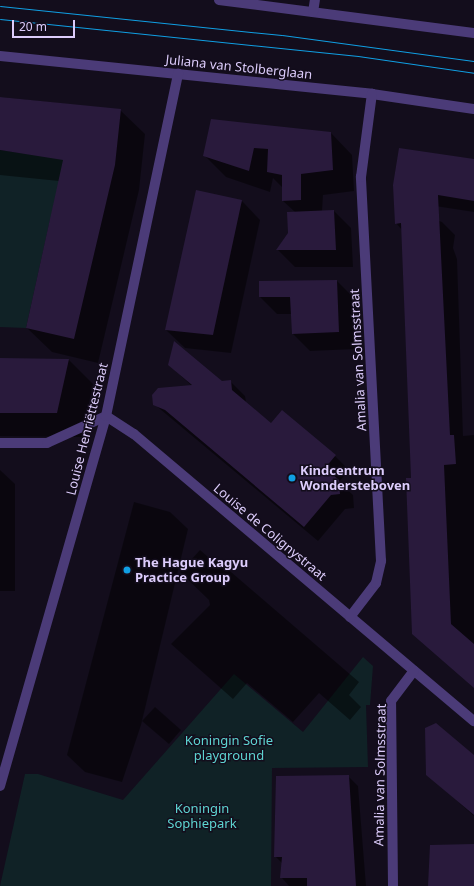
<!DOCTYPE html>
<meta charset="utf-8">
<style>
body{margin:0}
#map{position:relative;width:474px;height:886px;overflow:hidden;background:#130d1c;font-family:"Noto Sans",sans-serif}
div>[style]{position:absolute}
.green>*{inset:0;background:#102226}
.shadow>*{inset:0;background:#0007}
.building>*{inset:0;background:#291a3c}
.minor>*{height:10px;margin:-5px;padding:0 5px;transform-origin:5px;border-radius:5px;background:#4b3b78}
.tram>*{height:1px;margin:-0.5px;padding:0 0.5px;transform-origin:0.5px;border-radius:0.5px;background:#109fe3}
.dots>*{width:11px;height:11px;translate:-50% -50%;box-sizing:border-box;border:2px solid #130d1c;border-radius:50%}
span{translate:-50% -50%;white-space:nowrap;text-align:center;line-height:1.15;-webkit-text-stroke:3px #130d1c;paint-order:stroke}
.street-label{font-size:13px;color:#dcccfb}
.poi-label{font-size:13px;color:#dcccfb;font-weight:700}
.left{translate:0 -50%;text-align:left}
.park-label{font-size:13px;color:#5ed5d2}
.scale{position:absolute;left:12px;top:20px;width:63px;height:18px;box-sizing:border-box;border:2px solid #dcccfb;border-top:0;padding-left:5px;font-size:12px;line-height:14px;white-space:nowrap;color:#dcccfb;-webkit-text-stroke:3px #130d1c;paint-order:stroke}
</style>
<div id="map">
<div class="green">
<i style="clip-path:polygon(0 150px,90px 162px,50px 220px,26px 328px,0 327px)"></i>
<i style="clip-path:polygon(363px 657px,373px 666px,370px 705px,366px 705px,368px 767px,272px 768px,271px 886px,0 886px,25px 774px,38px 774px,123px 800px,234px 674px,303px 732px)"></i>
</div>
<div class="shadow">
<i style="clip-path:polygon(0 97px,120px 110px,145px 134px,139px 190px,98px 363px,52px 352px,27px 328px,59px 181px,0 175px)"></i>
<i style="clip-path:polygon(331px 133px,352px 155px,354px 191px,323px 195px,322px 211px,334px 211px,351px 228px,353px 267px,295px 267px,277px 249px,289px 233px,295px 212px,283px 201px,283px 188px,273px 178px,270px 192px,226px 177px,204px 155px)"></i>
<i style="clip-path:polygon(474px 160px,474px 212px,409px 202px)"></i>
<i style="clip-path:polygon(242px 201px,260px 220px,231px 353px,185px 348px,166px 330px)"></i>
<i style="clip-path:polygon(395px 205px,442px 222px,455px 235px,453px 248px,457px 259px,463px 436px,474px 435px,474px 687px,413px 633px,412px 479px,402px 230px,396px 223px)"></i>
<i style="clip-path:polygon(337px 281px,354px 298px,356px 349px,310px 351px,293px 334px,292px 314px,277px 314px,260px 297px)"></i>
<i style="clip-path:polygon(0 359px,69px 360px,93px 384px,82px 437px,0 436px)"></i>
<i style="clip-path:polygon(169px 365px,222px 382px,231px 382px,245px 396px,246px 402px,271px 424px,335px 456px,349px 470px,339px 482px,353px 495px,354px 508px,345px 509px,318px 541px,154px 404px,192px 386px)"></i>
<i style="clip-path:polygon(0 470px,15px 484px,15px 591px,0 591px)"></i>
<i style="clip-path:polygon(134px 502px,170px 512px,188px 529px,141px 725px,122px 782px,85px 772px,67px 755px)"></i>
<i style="clip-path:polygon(200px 550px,215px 563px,217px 560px,359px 682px,349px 695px,361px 707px,350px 720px,319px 693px,293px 722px,247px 683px,233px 699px,171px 644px,210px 605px,209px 600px,180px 572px)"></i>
<i style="clip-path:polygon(155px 707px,181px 730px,169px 744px,142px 721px)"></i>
<i style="clip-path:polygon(474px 756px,474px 816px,427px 774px)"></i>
<i style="clip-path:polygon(348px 776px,358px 786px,366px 886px,289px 886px,282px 878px,282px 863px,275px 856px)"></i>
</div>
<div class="building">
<i style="clip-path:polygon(0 97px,121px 109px,115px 165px,74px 339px,26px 328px,63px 160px,0 150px)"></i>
<i style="clip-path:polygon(211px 119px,331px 132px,333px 170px,301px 174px,301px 200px,282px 201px,282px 175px,267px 172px,268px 149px,254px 148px,249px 171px,203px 156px)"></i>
<i style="clip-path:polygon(399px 148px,474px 159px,474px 201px,438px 195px,450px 435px,454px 435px,456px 464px,444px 465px,451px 624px,474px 644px,474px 688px,412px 634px,406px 478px,411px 478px,401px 223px,395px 224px,393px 185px)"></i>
<i style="clip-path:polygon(196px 190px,242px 200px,213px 335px,165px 330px)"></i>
<i style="clip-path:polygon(334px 210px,336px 250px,276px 250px,288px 233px,287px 212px)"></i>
<i style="clip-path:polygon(337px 280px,339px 332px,292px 334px,290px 297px,259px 297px,259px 281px)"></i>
<i style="clip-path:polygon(174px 341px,222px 381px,231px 380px,232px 390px,271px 423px,282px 410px,336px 455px,325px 468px,339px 480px,340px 494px,331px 495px,304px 527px,165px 410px,153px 405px,152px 395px,158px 388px,192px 385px,168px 365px)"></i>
<i style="clip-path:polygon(0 358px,69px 359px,57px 413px,0 413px)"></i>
<i style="clip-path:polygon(436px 723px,474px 755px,474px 815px,426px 775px,425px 728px)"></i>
<i style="clip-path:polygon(349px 775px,356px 886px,307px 886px,307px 878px,280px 878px,282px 857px,274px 857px,276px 776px)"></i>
<i style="clip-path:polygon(474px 844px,474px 886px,428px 886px,430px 845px)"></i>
</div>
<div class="minor">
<i style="left:219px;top:0;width:257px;rotate:7.4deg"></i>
<i style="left:313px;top:12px;width:12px;rotate:-81deg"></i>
<i style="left:0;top:56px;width:374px;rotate:5.8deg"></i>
<i style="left:372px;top:94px;width:103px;rotate:8.4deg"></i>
<i style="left:0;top:443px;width:47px"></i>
<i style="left:47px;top:443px;width:65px;rotate:-24.6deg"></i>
<i style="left:106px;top:416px;width:33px;rotate:33deg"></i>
<i style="left:134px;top:434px;width:445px;rotate:40.2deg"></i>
<i style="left:350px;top:617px;width:43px;rotate:-52.6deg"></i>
<i style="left:376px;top:583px;width:23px;rotate:-77deg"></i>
<i style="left:381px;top:561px;width:385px;rotate:-93deg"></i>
<i style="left:361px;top:177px;width:84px;rotate:-82.5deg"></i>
<i style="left:0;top:786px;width:385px;rotate:-74deg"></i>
<i style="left:106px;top:416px;width:350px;rotate:-78.1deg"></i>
<i style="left:393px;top:886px;width:185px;rotate:-90.6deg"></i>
<i style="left:391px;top:701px;width:38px;rotate:-53deg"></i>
</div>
<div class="tram">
<i style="left:0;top:6px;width:283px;rotate:5.9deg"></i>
<i style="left:282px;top:35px;width:194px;rotate:7.7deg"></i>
<i style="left:0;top:19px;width:360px;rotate:5.9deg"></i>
<i style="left:358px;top:56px;width:117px;rotate:8.3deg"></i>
</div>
<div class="dots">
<i style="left:292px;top:478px;background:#109fe3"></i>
<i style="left:127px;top:570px;background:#109fe3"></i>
</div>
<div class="street-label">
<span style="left:239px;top:67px;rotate:6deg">Juliana van Stolberglaan</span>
<span style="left:358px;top:360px;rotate:-93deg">Amalia van Solmsstraat</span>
<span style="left:87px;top:429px;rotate:-76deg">Louise Henriëttestraat</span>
<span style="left:270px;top:532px;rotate:40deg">Louise de Colignystraat</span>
<span style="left:380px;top:775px;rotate:-89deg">Amalia van Solmsstraat</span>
</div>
<div class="poi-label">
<span class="left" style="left:300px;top:478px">Kindcentrum<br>Wondersteboven</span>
<span class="left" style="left:135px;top:570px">The Hague Kagyu<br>Practice Group</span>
</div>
<div class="park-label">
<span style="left:229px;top:748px">Koningin Sofie<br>playground</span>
<span style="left:202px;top:816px">Koningin<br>Sophiepark</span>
</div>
<div class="scale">20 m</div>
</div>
